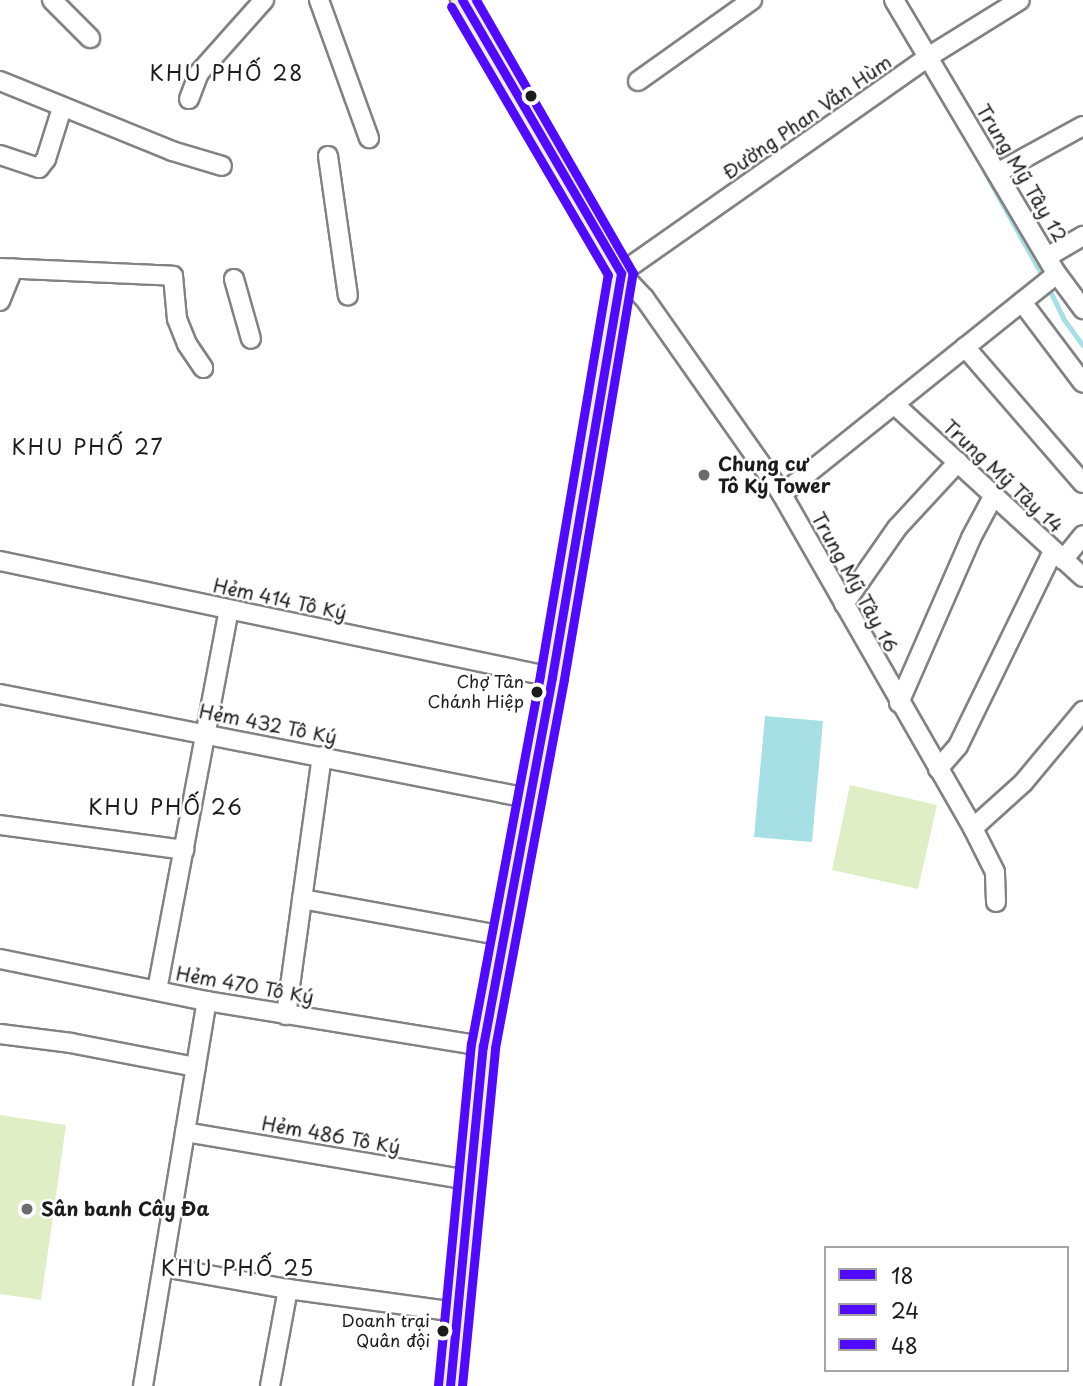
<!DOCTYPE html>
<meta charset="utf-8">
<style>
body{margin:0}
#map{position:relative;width:1083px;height:1386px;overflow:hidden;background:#fff;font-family:"Playpen Sans",sans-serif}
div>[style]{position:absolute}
.green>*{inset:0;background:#e0eec5}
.water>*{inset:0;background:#a7e0e4}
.stream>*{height:4.5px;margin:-2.25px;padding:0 2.25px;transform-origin:2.25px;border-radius:2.25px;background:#a7e0e4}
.roads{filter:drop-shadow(2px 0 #828282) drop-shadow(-2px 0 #828282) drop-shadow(0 2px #828282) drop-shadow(0 -2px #828282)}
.minor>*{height:18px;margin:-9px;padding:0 9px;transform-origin:9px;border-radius:9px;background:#fff}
.major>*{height:23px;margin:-11.5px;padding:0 11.5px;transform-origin:11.5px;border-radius:11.5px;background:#f0ede2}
.bus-1>*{height:9px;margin:-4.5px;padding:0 4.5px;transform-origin:4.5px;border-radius:4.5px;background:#4f0aff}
.bus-2>*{height:9px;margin:-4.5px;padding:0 4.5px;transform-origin:4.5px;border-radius:4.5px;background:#4f0aff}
.bus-3>*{height:9px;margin:-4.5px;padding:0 4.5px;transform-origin:4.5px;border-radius:4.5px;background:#4f0aff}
.dots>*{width:19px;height:19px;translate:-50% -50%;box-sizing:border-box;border:4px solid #fff;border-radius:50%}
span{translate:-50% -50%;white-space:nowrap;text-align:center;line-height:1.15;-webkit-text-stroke:5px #fff;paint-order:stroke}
.bus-label{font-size:17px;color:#1c1c1c}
.right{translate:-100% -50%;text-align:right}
.street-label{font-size:19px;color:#1c1c1c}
.poi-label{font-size:19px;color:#1c1c1c;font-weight:700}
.left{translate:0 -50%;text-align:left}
.neighbourhood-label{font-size:21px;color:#1c1c1c;letter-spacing:2px}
.legend{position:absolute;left:824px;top:1246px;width:245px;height:126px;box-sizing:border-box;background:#fff;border:2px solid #a4a4a4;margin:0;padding:9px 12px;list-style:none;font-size:21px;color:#1c1c1c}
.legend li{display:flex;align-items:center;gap:14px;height:35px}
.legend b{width:35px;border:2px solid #a4a4a4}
</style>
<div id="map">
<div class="green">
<i style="clip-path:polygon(850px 785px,937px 805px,918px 889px,832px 870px)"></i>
<i style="clip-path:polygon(0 1115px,66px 1125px,41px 1300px,0 1294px)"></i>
</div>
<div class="water">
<i style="clip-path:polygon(765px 716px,823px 721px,812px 842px,754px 837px)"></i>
</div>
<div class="stream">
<i style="left:985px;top:172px;width:121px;rotate:60.9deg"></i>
<i style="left:1048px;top:286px;width:37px;rotate:64deg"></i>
<i style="left:1064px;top:319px;width:32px;rotate:54deg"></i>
</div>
<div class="roads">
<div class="minor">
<i style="left:52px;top:0;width:54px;rotate:45deg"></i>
<i style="left:319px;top:0;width:147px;rotate:70.1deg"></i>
<i style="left:894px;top:0;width:319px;rotate:59.3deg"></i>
<i style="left:1057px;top:274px;width:44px;rotate:53.4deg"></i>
<i style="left:0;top:81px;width:186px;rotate:22.1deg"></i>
<i style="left:172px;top:151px;width:52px;rotate:16.7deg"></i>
<i style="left:638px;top:81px;width:140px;rotate:-35.4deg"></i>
<i style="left:189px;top:99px;width:28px;rotate:-69deg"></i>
<i style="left:199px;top:73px;width:98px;rotate:-48.3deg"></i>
<i style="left:0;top:155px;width:41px;rotate:18.4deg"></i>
<i style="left:39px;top:168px;width:11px;rotate:-52deg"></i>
<i style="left:46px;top:159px;width:53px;rotate:-72.6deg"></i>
<i style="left:328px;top:156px;width:141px;rotate:81.9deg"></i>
<i style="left:997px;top:173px;width:98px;rotate:-28.7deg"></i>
<i style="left:1047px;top:257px;width:42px;rotate:-30.3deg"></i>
<i style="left:0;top:268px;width:173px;rotate:2.6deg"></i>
<i style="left:173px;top:276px;width:43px;rotate:84.7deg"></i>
<i style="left:177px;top:319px;width:27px;rotate:68deg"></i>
<i style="left:187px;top:344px;width:29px;rotate:56deg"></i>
<i style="left:234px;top:279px;width:62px;rotate:74.2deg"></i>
<i style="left:0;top:301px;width:35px;rotate:-68deg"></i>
<i style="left:1022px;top:302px;width:101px;rotate:53deg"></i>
<i style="left:965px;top:347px;width:180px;rotate:49.1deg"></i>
<i style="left:894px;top:404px;width:256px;rotate:42.5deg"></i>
<i style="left:782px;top:494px;width:352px;rotate:-38.7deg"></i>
<i style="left:1063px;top:560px;width:32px;rotate:-51deg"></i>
<i style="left:0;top:561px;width:564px;rotate:11.87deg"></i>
<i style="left:844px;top:604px;width:93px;rotate:-55.1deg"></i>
<i style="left:897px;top:528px;width:90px;rotate:-47.3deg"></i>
<i style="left:0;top:694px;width:537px;rotate:11.16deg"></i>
<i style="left:899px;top:703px;width:180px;rotate:-66.4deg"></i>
<i style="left:971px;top:538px;width:49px;rotate:-61.9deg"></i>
<i style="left:938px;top:769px;width:30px;rotate:-49deg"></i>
<i style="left:958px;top:746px;width:217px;rotate:-64deg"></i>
<i style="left:0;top:825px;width:186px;rotate:7.7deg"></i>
<i style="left:973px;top:828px;width:67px;rotate:-42deg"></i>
<i style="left:1023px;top:783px;width:94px;rotate:-50.2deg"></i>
<i style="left:302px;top:899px;width:204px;rotate:10.4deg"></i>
<i style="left:996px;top:902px;width:30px;rotate:-92deg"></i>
<i style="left:995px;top:872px;width:49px;rotate:-116.6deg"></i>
<i style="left:973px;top:828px;width:385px;rotate:-119.8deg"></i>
<i style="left:782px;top:494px;width:240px;rotate:-125.1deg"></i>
<i style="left:644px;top:298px;width:34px;rotate:-133deg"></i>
<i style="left:621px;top:273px;width:375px;rotate:-35.1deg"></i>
<i style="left:928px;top:57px;width:108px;rotate:-31.8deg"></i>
<i style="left:0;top:959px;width:211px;rotate:11.5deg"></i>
<i style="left:207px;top:1001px;width:280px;rotate:9.3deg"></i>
<i style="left:157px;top:990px;width:387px;rotate:-79.3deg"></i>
<i style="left:286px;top:1015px;width:261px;rotate:-82.1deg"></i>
<i style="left:0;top:1034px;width:72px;rotate:7.2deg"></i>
<i style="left:71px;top:1043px;width:127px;rotate:10.9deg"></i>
<i style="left:185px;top:1132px;width:288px;rotate:9.6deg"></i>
<i style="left:163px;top:1267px;width:127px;rotate:10deg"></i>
<i style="left:288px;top:1289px;width:171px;rotate:7.8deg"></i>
<i style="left:143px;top:1386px;width:390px;rotate:-80.6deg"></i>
<i style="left:270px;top:1386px;width:99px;rotate:-79.5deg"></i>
</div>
<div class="major">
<i style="left:450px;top:1386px;width:342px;rotate:-84.5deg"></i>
<i style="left:483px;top:1046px;width:252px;rotate:-79.9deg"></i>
<i style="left:527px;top:798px;width:124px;rotate:-78.3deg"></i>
<i style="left:552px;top:677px;width:410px;rotate:-80.3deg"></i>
<i style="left:621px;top:273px;width:316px;rotate:-120.2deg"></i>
</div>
</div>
<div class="bus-1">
<i style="left:450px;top:1386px;width:342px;rotate:-84.5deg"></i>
<i style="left:483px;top:1046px;width:375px;rotate:-79.4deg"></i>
<i style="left:552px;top:677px;width:410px;rotate:-80.3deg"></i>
<i style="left:621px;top:273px;width:316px;rotate:-120.2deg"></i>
</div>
<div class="bus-2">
<i style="left:462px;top:1386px;width:340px;rotate:-84.4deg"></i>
<i style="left:495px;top:1048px;width:375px;rotate:-79.4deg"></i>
<i style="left:564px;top:679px;width:412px;rotate:-80.4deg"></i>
<i style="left:633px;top:273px;width:315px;rotate:-119.9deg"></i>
</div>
<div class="bus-3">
<i style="left:438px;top:1385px;width:343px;rotate:-84.5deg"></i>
<i style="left:471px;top:1044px;width:375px;rotate:-79.4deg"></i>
<i style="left:540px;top:675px;width:406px;rotate:-80.4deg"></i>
<i style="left:608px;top:275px;width:311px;rotate:-120.3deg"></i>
</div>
<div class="dots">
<i style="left:531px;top:96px;background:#1c1c1c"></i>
<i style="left:704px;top:475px;background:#6b6b6b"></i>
<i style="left:537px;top:692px;background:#1c1c1c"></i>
<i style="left:27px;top:1209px;background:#6b6b6b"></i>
<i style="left:443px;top:1331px;background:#1c1c1c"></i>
</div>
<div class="bus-label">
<span class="right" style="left:524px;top:692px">Chợ Tân<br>Chánh Hiệp</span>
<span class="right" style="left:430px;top:1331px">Doanh trại<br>Quân đội</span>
</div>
<div class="street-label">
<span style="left:807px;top:117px;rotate:-35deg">Đường Phan Văn Hùm</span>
<span style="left:1022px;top:173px;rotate:59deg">Trung Mỹ Tây 12</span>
<span style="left:1003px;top:476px;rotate:43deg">Trung Mỹ Tây 14</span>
<span style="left:855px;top:582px;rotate:61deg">Trung Mỹ Tây 16</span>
<span style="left:280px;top:599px;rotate:12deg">Hẻm 414 Tô Ký</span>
<span style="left:268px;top:724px;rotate:11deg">Hẻm 432 Tô Ký</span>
<span style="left:245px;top:985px;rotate:10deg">Hẻm 470 Tô Ký</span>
<span style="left:331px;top:1135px;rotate:10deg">Hẻm 486 Tô Ký</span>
</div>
<div class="poi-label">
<span class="left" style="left:718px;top:475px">Chung cư<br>Tô Ký Tower</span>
<span class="left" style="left:41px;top:1209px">Sân banh Cây Đa</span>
</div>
<div class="neighbourhood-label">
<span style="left:227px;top:72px">KHU PHỐ 28</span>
<span style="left:88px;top:446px">KHU PHỐ 27</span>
<span style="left:166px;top:806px">KHU PHỐ 26</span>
<span style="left:238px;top:1267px">KHU PHỐ 25</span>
</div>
<ul class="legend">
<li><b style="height:9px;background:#4f0aff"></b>18</li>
<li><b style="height:9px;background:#4f0aff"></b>24</li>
<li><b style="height:9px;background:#4f0aff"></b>48</li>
</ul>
</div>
